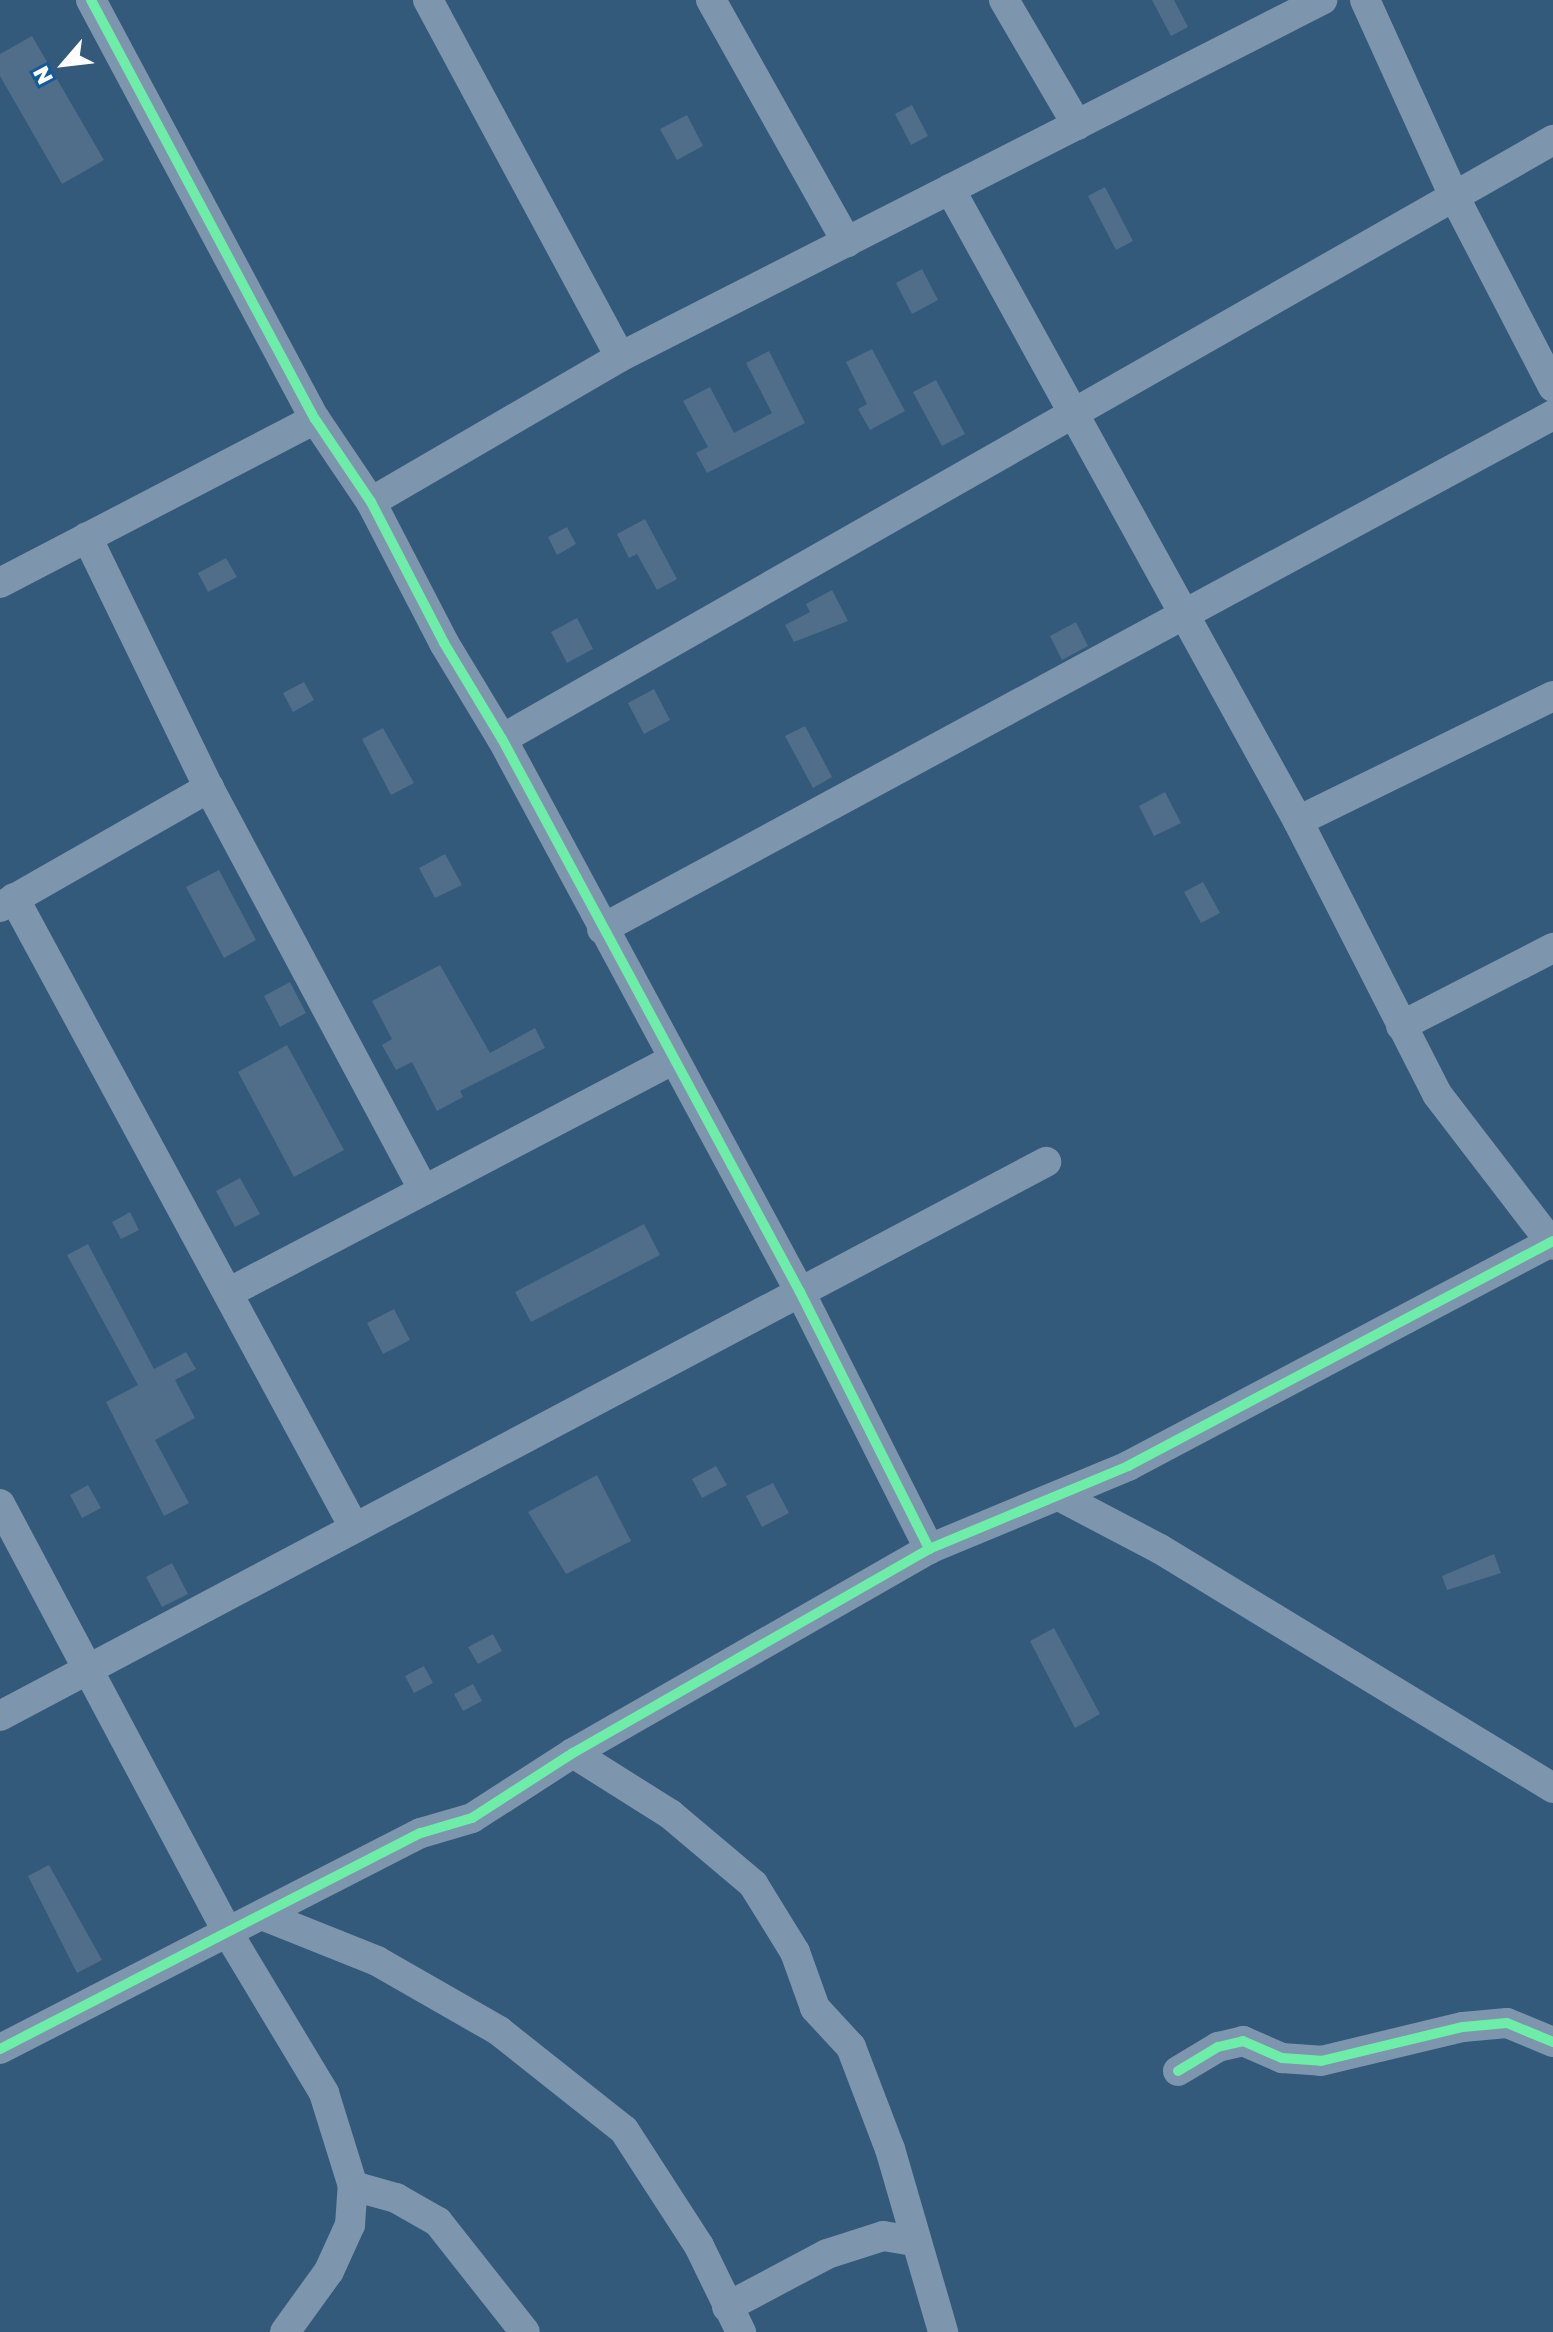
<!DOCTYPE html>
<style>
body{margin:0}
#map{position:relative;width:1553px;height:2332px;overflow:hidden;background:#33597b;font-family:"Golos Text",sans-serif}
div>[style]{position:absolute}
.building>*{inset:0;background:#506e8a}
.minor>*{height:30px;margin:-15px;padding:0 15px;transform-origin:15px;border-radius:15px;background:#7d95ad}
.cycleway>*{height:10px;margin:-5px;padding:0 5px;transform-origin:5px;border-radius:5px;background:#6deda7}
span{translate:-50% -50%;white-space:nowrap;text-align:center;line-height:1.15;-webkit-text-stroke:6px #145a9a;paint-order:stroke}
.north{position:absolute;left:24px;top:24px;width:80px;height:80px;-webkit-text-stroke:6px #145a9a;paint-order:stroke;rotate:242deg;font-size:22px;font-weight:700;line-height:32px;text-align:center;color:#fff}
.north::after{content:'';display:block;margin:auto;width:28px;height:36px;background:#fff;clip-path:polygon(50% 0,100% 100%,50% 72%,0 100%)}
</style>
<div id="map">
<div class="building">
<i style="clip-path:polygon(1152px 0,1174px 0,1188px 27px,1171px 36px)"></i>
<i style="clip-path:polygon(32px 36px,104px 160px,62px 184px,0 76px,0 54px)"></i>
<i style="clip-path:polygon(912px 105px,928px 136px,911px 145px,895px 114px)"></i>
<i style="clip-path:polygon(687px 115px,703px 146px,677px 160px,660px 129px)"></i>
<i style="clip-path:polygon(1105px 187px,1133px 241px,1116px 250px,1088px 196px)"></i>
<i style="clip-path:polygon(922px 269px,938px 300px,912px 314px,896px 283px)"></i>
<i style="clip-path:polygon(872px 349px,905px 411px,870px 430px,858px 409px,867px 404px,846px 362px)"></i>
<i style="clip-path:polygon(769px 351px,805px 423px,707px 473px,696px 453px,708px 447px,683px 401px,710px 387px,734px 433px,772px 413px,746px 363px)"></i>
<i style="clip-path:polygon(936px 380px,965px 434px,942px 446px,913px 392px)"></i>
<i style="clip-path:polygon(645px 519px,677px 579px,657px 590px,637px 554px,629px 558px,617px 534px)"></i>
<i style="clip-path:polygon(567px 527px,576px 544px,557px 555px,548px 537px)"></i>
<i style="clip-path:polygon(226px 558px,237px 577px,208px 592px,198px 573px)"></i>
<i style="clip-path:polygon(832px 590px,848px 621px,794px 642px,785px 625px,810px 612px,806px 604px)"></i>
<i style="clip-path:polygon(577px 618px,593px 649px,567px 663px,551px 632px)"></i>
<i style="clip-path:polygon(1076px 622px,1088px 646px,1062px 660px,1050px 636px)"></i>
<i style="clip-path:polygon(304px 682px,314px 700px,293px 712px,283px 693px)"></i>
<i style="clip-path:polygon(654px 689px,670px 720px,644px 734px,628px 703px)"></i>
<i style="clip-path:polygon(805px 726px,832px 777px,813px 788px,785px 736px)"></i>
<i style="clip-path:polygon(383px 728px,414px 783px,391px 795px,362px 739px)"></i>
<i style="clip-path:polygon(1165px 792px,1181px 823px,1154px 836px,1139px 806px)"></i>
<i style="clip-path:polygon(445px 854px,462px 885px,435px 898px,419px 868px)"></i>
<i style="clip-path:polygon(219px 870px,256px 940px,224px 958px,186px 887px)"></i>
<i style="clip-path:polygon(1203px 882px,1220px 913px,1201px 923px,1184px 892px)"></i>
<i style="clip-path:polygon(440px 965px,490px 1053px,535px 1028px,545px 1048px,460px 1091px,463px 1097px,437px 1111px,412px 1062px,396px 1070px,382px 1045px,392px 1039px,372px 1001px)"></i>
<i style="clip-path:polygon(290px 982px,306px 1013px,280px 1027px,264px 996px)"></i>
<i style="clip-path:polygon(287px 1045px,344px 1150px,294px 1177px,238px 1072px)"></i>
<i style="clip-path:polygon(240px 1178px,260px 1214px,235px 1227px,216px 1191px)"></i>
<i style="clip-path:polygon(130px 1212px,139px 1230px,121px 1239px,112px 1222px)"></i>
<i style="clip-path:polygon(644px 1224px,660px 1255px,531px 1322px,515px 1292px)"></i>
<i style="clip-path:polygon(88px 1244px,154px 1369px,186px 1352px,196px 1369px,175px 1380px,195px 1418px,155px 1440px,189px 1503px,164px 1516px,106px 1402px,138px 1385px,67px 1255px)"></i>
<i style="clip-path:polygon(394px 1309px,410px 1340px,383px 1354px,367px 1323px)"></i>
<i style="clip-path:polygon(716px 1466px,727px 1485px,702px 1498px,692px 1479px)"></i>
<i style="clip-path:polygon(597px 1475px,631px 1541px,566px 1574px,528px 1512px)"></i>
<i style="clip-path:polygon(773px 1483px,789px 1513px,762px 1527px,746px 1496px)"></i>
<i style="clip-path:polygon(88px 1485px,101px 1508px,82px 1518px,70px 1495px)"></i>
<i style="clip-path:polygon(1494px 1554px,1501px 1573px,1447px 1590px,1442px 1576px)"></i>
<i style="clip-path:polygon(172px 1563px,188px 1594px,162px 1607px,146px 1577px)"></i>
<i style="clip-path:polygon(1054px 1628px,1100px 1714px,1075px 1728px,1030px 1641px)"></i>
<i style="clip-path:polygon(493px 1634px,502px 1651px,478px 1664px,468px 1647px)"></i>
<i style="clip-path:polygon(424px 1666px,433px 1683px,414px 1693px,405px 1676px)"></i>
<i style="clip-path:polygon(473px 1684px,482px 1701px,463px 1711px,454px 1694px)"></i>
<i style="clip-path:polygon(49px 1865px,102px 1960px,77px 1973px,28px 1876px)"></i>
</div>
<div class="minor">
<i style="left:91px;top:0;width:475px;rotate:61.9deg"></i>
<i style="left:315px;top:419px;width:100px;rotate:56deg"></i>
<i style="left:371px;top:502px;width:159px;rotate:62.6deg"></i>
<i style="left:444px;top:643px;width:112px;rotate:58.9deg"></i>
<i style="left:502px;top:739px;width:628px;rotate:61.68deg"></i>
<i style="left:800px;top:1292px;width:288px;rotate:63.3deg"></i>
<i style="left:428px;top:0;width:405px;rotate:61.7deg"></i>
<i style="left:711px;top:0;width:278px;rotate:60.7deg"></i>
<i style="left:1004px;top:0;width:145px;rotate:59.7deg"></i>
<i style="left:1365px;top:0;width:215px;rotate:65.6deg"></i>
<i style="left:1454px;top:196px;width:215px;rotate:62.6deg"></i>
<i style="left:950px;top:189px;width:721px;rotate:61.16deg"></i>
<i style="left:1298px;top:821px;width:306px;rotate:63deg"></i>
<i style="left:1437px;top:1094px;width:190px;rotate:52.5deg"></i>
<i style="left:371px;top:502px;width:288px;rotate:-30.2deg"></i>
<i style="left:620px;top:357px;width:788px;rotate:-26.96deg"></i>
<i style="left:87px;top:537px;width:279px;rotate:64.1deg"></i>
<i style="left:209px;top:788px;width:456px;rotate:61.9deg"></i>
<i style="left:0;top:583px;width:355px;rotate:-27.5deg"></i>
<i style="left:502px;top:739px;width:1210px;rotate:-29.68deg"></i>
<i style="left:1298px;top:821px;width:284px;rotate:-26.1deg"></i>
<i style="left:14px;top:898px;width:715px;rotate:61.61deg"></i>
<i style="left:0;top:907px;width:241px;rotate:-29.7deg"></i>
<i style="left:602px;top:929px;width:1081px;rotate:-28.39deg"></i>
<i style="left:1401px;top:1026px;width:171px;rotate:-27.2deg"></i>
<i style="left:228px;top:1293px;width:504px;rotate:-27.68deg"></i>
<i style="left:1059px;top:1496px;width:114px;rotate:27.7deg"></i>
<i style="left:1160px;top:1549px;width:460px;rotate:31.3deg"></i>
<i style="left:0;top:1504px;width:486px;rotate:62deg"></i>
<i style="left:228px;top:1933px;width:187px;rotate:59deg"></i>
<i style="left:324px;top:2093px;width:97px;rotate:72.7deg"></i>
<i style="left:353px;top:2186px;width:45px;rotate:15.6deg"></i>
<i style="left:396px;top:2198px;width:48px;rotate:29.7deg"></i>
<i style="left:438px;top:2222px;width:140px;rotate:51.7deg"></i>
<i style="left:0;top:1716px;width:1184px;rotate:-27.91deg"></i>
<i style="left:573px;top:1753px;width:115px;rotate:32.2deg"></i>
<i style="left:670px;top:1814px;width:109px;rotate:40.1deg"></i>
<i style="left:753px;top:1884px;width:80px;rotate:58.3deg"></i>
<i style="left:795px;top:1952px;width:59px;rotate:70.3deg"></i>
<i style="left:815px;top:2008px;width:53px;rotate:47.3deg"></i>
<i style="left:851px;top:2047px;width:109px;rotate:69.1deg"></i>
<i style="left:890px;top:2149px;width:191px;rotate:73.8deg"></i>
<i style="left:262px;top:1915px;width:124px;rotate:21.8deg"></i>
<i style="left:377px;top:1961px;width:141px;rotate:29.8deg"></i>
<i style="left:499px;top:2031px;width:159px;rotate:38.4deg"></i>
<i style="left:624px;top:2130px;width:138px;rotate:57.1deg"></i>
<i style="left:699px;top:2246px;width:96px;rotate:64deg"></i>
<i style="left:0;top:2049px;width:473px;rotate:-27.2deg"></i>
<i style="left:421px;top:1833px;width:53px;rotate:-16.4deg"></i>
<i style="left:472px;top:1818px;width:120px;rotate:-32.8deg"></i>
<i style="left:573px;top:1753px;width:410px;rotate:-29.8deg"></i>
<i style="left:929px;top:1549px;width:216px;rotate:-22.6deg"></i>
<i style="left:1128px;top:1466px;width:481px;rotate:-27.9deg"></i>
<i style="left:1178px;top:2071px;width:47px;rotate:-31deg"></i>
<i style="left:1218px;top:2047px;width:26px;rotate:-13deg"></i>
<i style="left:1243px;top:2041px;width:43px;rotate:23.6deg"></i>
<i style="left:1282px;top:2058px;width:39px;rotate:4deg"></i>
<i style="left:1321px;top:2061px;width:146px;rotate:-13.5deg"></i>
<i style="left:1463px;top:2027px;width:44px;rotate:-5.2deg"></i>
<i style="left:1507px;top:2023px;width:50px;rotate:22.4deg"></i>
<i style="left:727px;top:2307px;width:113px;rotate:-27.9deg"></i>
<i style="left:827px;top:2254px;width:59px;rotate:-17.8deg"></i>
<i style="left:883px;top:2236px;width:31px;rotate:9deg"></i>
<i style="left:285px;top:2332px;width:75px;rotate:-54.2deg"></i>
<i style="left:329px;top:2271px;width:51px;rotate:-65.5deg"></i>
<i style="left:350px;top:2225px;width:39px;rotate:-86deg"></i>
</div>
<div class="cycleway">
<i style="left:91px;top:0;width:475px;rotate:61.9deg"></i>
<i style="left:315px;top:419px;width:100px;rotate:56deg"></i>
<i style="left:371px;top:502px;width:159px;rotate:62.6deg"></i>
<i style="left:444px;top:643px;width:112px;rotate:58.9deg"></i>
<i style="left:502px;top:739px;width:628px;rotate:61.68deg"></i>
<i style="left:800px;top:1292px;width:288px;rotate:63.3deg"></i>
<i style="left:0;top:2049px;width:473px;rotate:-27.2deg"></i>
<i style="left:421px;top:1833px;width:53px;rotate:-16.4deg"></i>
<i style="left:472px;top:1818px;width:120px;rotate:-32.8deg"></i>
<i style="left:573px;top:1753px;width:410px;rotate:-29.8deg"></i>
<i style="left:929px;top:1549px;width:216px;rotate:-22.6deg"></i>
<i style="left:1128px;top:1466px;width:481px;rotate:-27.9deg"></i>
<i style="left:1178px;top:2071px;width:47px;rotate:-31deg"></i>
<i style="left:1218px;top:2047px;width:26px;rotate:-13deg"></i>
<i style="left:1243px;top:2041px;width:43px;rotate:23.6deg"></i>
<i style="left:1282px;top:2058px;width:39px;rotate:4deg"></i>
<i style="left:1321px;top:2061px;width:146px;rotate:-13.5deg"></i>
<i style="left:1463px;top:2027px;width:44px;rotate:-5.2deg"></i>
<i style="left:1507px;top:2023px;width:50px;rotate:22.4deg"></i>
</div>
<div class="north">N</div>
</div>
